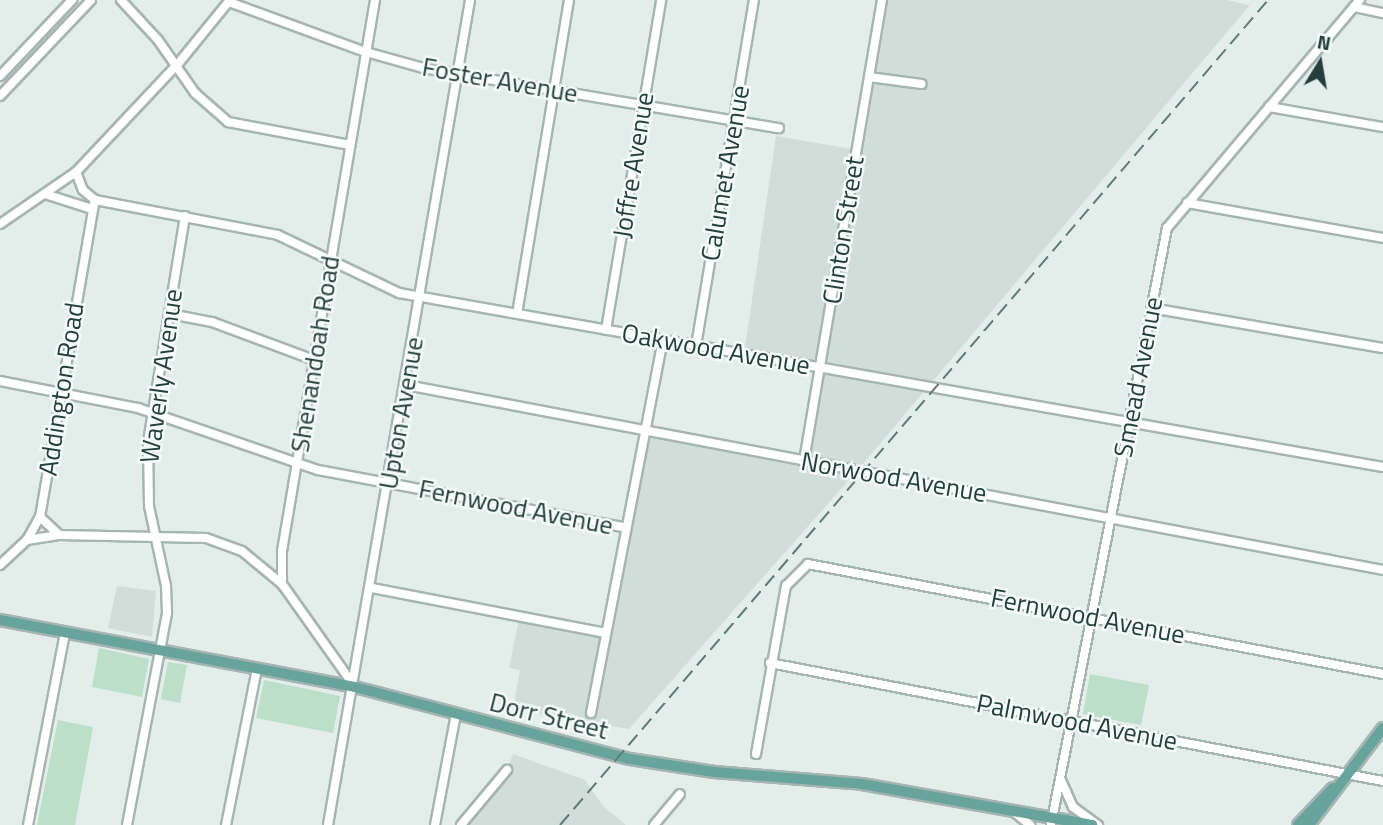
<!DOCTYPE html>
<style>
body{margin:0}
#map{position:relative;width:1383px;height:825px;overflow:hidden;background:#e3edea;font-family:"Titillium Web",sans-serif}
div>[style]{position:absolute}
.built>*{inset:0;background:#d1ddd9}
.green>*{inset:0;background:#bcdfca}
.roads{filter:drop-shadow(2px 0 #a5b5b2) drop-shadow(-2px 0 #a5b5b2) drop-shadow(0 2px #a5b5b2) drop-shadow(0 -2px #a5b5b2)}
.minor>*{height:8px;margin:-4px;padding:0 4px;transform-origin:4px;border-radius:4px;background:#fff}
.major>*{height:10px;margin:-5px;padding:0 5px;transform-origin:5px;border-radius:5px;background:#67a49c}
.rail>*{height:2px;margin-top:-1px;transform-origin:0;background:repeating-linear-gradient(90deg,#5d7b77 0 14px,transparent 0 21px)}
span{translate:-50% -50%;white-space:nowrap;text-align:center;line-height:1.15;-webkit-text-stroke:5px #f4faf7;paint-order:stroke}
.street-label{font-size:26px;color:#223f3b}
.north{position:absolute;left:1285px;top:28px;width:70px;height:70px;-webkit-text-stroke:5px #f4faf7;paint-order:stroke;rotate:11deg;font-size:19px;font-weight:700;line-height:28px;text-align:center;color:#223f3b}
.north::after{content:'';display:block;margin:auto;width:24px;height:32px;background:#223f3b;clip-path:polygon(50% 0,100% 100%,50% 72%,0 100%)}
</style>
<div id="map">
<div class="built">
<i style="clip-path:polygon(887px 0,1227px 0,1249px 5px,1254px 0,863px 464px,629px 729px,513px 709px,520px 670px,509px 668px,519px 619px,610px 636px,650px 437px,809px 468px,826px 364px,745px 348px,776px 136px,863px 151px)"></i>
<i style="clip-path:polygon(117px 586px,156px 591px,152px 637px,108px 628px)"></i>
<i style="clip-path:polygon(513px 754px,585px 780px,603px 806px,626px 825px,460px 825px,507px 770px)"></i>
</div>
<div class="green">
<i style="clip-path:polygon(99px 648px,149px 659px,142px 697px,92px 687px)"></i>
<i style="clip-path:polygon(168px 662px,187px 665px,180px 703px,161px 699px)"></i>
<i style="clip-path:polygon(1090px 674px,1149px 685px,1141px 725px,1083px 714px)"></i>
<i style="clip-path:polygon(264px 680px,340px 696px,333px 733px,256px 718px)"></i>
<i style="clip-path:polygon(58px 720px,93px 727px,75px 825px,37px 825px)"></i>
</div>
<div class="roads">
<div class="minor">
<i style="left:121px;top:0;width:54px;rotate:47.2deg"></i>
<i style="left:158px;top:40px;width:65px;rotate:55.1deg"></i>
<i style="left:195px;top:93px;width:44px;rotate:41.3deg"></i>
<i style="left:228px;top:122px;width:124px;rotate:10.7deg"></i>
<i style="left:229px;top:2px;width:146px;rotate:20.1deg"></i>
<i style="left:366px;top:52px;width:59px;rotate:15.7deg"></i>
<i style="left:423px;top:68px;width:361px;rotate:9.6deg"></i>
<i style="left:1354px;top:7px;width:30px;rotate:12deg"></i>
<i style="left:0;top:76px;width:105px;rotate:-46.5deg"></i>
<i style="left:869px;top:77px;width:53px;rotate:7.5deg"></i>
<i style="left:0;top:96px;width:132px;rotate:-46.5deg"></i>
<i style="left:1269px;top:107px;width:116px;rotate:10deg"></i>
<i style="left:76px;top:172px;width:19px;rotate:69deg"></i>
<i style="left:83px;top:190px;width:16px;rotate:40deg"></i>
<i style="left:95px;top:200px;width:186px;rotate:10.8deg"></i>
<i style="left:278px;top:235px;width:134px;rotate:25.6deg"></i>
<i style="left:399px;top:293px;width:999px;rotate:10.03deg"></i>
<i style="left:45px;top:194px;width:49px;rotate:17.7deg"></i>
<i style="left:1187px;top:203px;width:199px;rotate:10.1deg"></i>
<i style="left:0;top:224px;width:92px;rotate:-34.4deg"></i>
<i style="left:76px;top:172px;width:147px;rotate:-46.7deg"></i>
<i style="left:177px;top:65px;width:84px;rotate:-50.8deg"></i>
<i style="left:1151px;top:308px;width:235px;rotate:9.8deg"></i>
<i style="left:170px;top:314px;width:43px;rotate:10.8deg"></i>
<i style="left:212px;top:322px;width:109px;rotate:20.4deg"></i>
<i style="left:517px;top:314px;width:318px;rotate:-80.6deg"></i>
<i style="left:606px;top:330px;width:335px;rotate:-80.5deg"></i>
<i style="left:696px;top:346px;width:351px;rotate:-80.5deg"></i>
<i style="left:0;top:381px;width:141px;rotate:11.1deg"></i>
<i style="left:138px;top:408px;width:190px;rotate:19deg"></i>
<i style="left:318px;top:470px;width:314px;rotate:10.6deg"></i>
<i style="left:406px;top:385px;width:994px;rotate:10.72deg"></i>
<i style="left:804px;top:461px;width:468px;rotate:-80.4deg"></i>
<i style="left:40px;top:517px;width:26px;rotate:43deg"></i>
<i style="left:27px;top:540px;width:32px;rotate:-9deg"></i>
<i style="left:59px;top:535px;width:147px;rotate:1.2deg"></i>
<i style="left:206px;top:538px;width:38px;rotate:20deg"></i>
<i style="left:242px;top:551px;width:52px;rotate:39.5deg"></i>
<i style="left:0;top:565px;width:37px;rotate:-43deg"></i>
<i style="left:27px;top:540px;width:26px;rotate:-61deg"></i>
<i style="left:40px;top:517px;width:322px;rotate:-80.2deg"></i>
<i style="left:372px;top:588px;width:238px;rotate:10.9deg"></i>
<i style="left:770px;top:663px;width:624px;rotate:10.9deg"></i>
<i style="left:355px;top:687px;width:126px;rotate:-125.3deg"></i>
<i style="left:282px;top:584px;width:33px;rotate:-90deg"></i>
<i style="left:282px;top:551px;width:559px;rotate:-80.42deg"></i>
<i style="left:591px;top:713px;width:380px;rotate:-79.1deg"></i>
<i style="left:756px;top:754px;width:171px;rotate:-79.9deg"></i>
<i style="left:786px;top:586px;width:31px;rotate:-45deg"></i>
<i style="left:808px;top:564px;width:585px;rotate:10.83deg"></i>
<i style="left:1060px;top:778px;width:32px;rotate:66deg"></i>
<i style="left:1073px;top:807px;width:31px;rotate:36deg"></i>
<i style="left:1014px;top:812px;width:21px;rotate:39deg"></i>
<i style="left:28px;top:825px;width:197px;rotate:-79.1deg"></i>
<i style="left:127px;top:825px;width:216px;rotate:-79.3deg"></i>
<i style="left:167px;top:613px;width:27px;rotate:-92deg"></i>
<i style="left:166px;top:586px;width:82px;rotate:-102deg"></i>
<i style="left:149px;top:506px;width:64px;rotate:-90.9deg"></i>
<i style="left:148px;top:442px;width:229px;rotate:-80.7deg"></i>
<i style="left:226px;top:825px;width:159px;rotate:-78.8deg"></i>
<i style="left:328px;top:825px;width:837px;rotate:-80.23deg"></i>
<i style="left:435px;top:825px;width:113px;rotate:-79.3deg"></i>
<i style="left:461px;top:825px;width:72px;rotate:-50.1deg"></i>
<i style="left:654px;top:825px;width:40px;rotate:-50deg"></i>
<i style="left:1051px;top:825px;width:608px;rotate:-79deg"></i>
<i style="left:1167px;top:228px;width:299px;rotate:-49.8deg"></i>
</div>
<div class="major">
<i style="left:0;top:620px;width:361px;rotate:10.7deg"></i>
<i style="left:355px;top:687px;width:284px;rotate:14.7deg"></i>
<i style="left:630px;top:759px;width:85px;rotate:8.8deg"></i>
<i style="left:714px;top:772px;width:148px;rotate:4.6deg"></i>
<i style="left:862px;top:784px;width:234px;rotate:10.1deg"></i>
<i style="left:1298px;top:825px;width:51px;rotate:-46.6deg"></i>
<i style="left:1309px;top:825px;width:122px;rotate:-52.7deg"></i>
</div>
</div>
<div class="rail">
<i style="left:560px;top:825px;width:1087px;rotate:-49.36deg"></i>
</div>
<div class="street-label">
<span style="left:500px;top:80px;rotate:10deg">Foster Avenue</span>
<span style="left:633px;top:165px;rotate:-81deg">Joffre Avenue</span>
<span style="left:725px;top:173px;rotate:-80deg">Calumet Avenue</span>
<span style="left:843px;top:230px;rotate:-81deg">Clinton Street</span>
<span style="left:716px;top:349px;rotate:10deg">Oakwood Avenue</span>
<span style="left:315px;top:354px;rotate:-81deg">Shenandoah Road</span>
<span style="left:161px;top:376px;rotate:-82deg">Waverly Avenue</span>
<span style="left:1138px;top:377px;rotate:-79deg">Smead Avenue</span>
<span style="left:61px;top:389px;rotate:-81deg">Addington Road</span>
<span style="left:401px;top:413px;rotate:-80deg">Upton Avenue</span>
<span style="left:894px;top:477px;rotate:10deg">Norwood Avenue</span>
<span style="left:516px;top:507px;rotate:11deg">Fernwood Avenue</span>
<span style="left:1088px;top:616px;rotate:11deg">Fernwood Avenue</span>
<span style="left:549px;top:716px;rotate:14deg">Dorr Street</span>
<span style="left:1077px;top:722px;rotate:11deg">Palmwood Avenue</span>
</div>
<div class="north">N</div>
</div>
